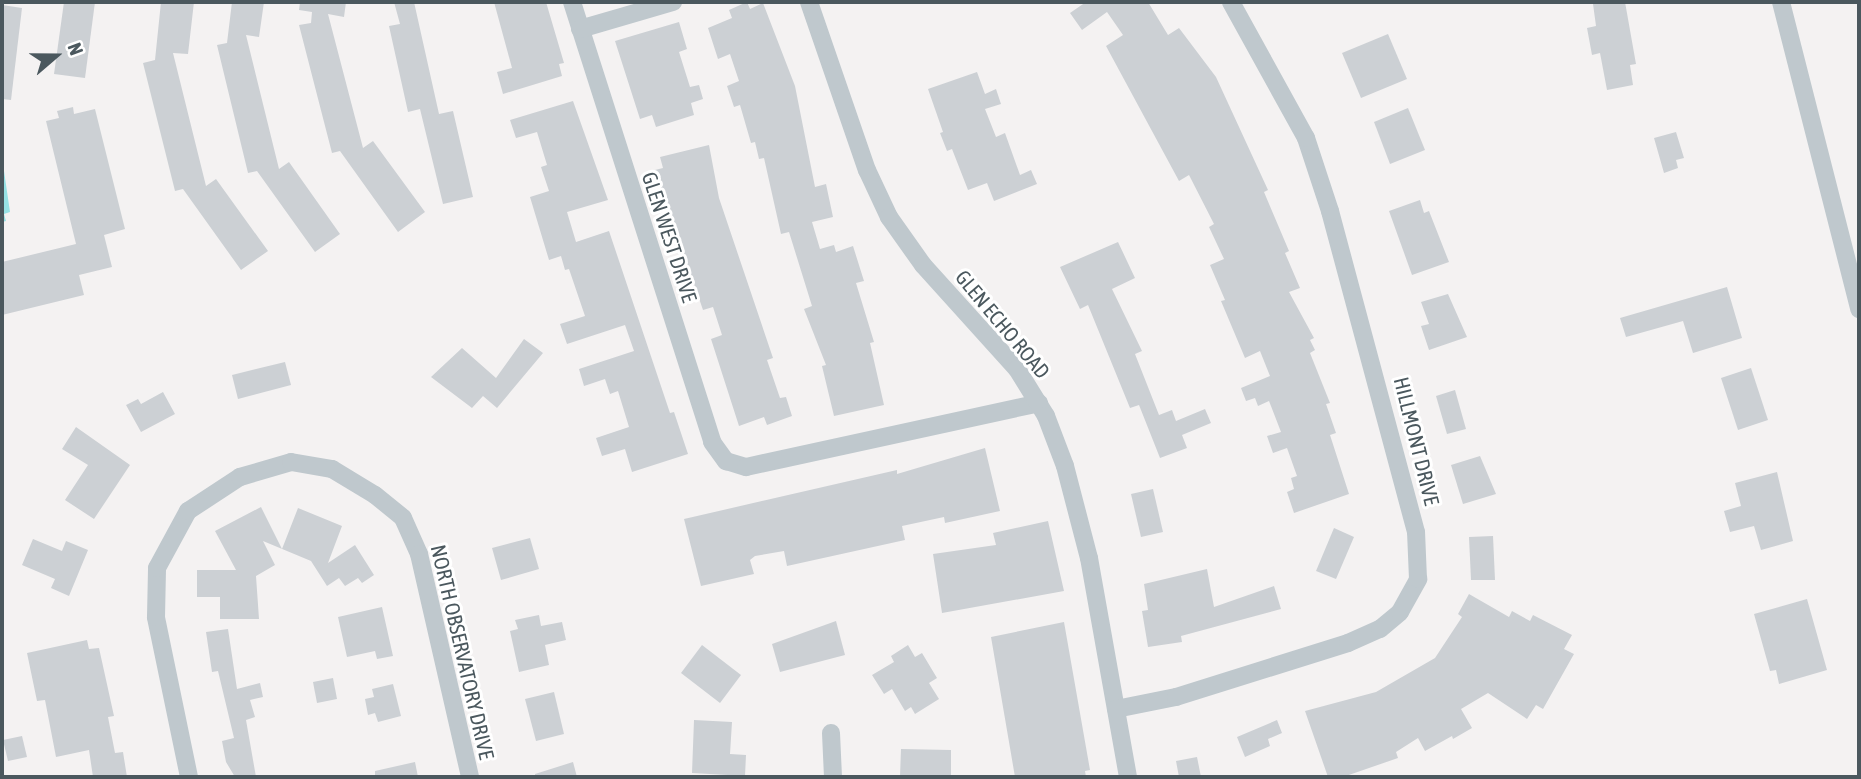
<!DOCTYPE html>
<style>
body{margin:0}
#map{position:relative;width:1861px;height:779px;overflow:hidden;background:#f4f2f2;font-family:"Asap Condensed",sans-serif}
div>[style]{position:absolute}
.water>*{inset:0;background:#97e2e5}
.building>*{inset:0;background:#ccd0d4}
.minor>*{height:18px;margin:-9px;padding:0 9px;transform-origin:9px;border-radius:9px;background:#bfc8cd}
span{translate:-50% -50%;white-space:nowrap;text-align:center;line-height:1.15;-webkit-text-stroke:6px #fff;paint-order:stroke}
.street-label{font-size:21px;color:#4b585e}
.frame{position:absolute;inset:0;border:4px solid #4b585e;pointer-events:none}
.north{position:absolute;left:21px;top:21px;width:70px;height:70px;-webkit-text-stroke:5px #fff;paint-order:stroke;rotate:70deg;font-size:19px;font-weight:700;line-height:28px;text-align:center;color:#4b585e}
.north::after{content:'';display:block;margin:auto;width:24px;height:32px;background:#4b585e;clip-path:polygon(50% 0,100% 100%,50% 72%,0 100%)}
</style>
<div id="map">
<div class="water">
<i style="clip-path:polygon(3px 164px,10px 212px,4px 214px,6px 221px,2px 222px)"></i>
</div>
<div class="building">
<i style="clip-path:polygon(64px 2px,95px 2px,85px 78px,54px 74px)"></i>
<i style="clip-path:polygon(161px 2px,194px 2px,188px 54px,173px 53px,206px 186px,216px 179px,268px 251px,241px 270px,183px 189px,175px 191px,143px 63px,155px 60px)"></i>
<i style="clip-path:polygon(232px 2px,264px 2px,259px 37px,246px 35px,279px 169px,289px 162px,340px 234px,315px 252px,257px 171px,248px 173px,217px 45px,227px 43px)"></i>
<i style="clip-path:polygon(300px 2px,346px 2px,344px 17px,328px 14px,363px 148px,373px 141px,425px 212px,398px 232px,340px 151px,332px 153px,299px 25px,311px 23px,312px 12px,299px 10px)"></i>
<i style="clip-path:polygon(394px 2px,414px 2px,439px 114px,453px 111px,473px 197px,443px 204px,420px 109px,408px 112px,389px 26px,400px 24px)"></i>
<i style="clip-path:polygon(494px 2px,546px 2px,564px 63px,559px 64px,562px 76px,503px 94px,497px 72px,512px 68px)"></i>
<i style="clip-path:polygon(747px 2px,750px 9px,763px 3px,795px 86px,815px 187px,826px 184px,833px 217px,812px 222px,820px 249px,834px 245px,836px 252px,853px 246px,864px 281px,856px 283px,874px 342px,870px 343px,884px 405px,834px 416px,822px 366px,826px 365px,804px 309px,812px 306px,789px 232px,781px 234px,764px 158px,759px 159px,755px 142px,751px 143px,740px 105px,734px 107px,727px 86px,739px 81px,730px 54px,718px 59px,708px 28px,732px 18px,729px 10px)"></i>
<i style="clip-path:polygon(1086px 2px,1148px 2px,1168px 35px,1179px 28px,1216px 77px,1268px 190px,1264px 192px,1289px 251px,1285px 253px,1300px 288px,1289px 292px,1314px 338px,1310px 340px,1315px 350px,1310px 353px,1330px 403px,1326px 404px,1336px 433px,1330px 435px,1349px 494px,1294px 513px,1287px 492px,1294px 489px,1291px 478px,1297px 476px,1287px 448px,1273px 453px,1267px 436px,1281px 432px,1269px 401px,1258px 406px,1255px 398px,1246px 401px,1241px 388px,1270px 376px,1260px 351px,1245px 358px,1221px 301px,1225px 300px,1210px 265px,1224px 259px,1209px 227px,1214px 224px,1189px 175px,1179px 181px,1106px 46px,1123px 35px,1107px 12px,1082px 30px,1070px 13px)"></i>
<i style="clip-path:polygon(1625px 2px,1636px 64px,1630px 65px,1633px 85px,1607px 90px,1600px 53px,1592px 55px,1587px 28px,1596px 26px,1593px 4px)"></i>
<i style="clip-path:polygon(2px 5px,22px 8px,11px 100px,2px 99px)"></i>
<i style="clip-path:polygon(679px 22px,687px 49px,679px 52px,690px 87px,699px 85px,703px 99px,691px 103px,694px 115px,656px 127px,652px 115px,640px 119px,615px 41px)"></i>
<i style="clip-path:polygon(1388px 34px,1407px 79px,1361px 98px,1342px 53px)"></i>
<i style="clip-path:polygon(977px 72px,985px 94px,996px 89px,1001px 104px,985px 109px,996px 137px,1005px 133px,1020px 175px,1031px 170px,1037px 184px,994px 201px,987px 183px,968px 190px,952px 149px,947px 151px,940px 133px,943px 132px,928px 89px)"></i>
<i style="clip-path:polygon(573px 101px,608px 200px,567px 212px,576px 242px,609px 231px,670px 413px,674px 412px,688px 454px,632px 472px,625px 449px,602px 456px,596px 438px,629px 427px,618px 391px,610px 394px,605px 379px,584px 386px,579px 369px,634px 351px,625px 325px,567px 344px,560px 324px,585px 316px,569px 269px,565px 270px,561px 256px,549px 260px,530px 197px,549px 191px,541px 167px,547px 165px,537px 132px,516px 138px,510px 120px)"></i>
<i style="clip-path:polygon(73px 107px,74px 114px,95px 109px,125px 229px,104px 235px,112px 267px,79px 275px,84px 295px,2px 315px,2px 262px,76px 244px,46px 121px,59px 118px,57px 111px)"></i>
<i style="clip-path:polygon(1408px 108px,1425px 150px,1390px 164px,1374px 122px)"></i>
<i style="clip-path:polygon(1676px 132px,1684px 158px,1676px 160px,1678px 168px,1664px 173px,1654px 138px)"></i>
<i style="clip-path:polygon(709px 145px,719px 198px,773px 358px,767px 360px,780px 398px,786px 397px,792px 416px,767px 425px,764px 417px,739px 426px,711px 339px,722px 335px,713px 307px,703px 310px,655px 170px,663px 168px,660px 157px)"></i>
<i style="clip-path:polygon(1420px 200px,1424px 213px,1429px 211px,1449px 262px,1412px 275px,1389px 211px)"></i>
<i style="clip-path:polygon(1118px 242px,1135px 278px,1112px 289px,1142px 351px,1135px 354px,1159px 415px,1172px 410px,1176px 421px,1205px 409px,1211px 423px,1182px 435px,1187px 448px,1160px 458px,1139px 405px,1130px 408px,1088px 305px,1080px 309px,1060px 267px)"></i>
<i style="clip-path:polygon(1727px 287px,1742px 338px,1693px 353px,1683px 321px,1626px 337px,1620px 318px)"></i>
<i style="clip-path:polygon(1448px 294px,1467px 337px,1429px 350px,1421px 326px,1429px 324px,1421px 302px)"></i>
<i style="clip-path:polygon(524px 339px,543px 353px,497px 408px,483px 396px,472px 408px,431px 377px,462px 348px,496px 378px)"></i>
<i style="clip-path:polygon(285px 362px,291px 385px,238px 399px,232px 375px)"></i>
<i style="clip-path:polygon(1751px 368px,1768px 420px,1738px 430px,1721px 378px)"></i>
<i style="clip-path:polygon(1455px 390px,1466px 429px,1447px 434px,1436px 396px)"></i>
<i style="clip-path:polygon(163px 392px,175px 414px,141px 432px,126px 405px,138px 399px,141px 404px)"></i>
<i style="clip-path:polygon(76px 427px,130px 465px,94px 519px,65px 500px,88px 465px,62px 449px)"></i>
<i style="clip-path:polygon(985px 448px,1000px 511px,945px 523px,944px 517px,902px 526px,905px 540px,787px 566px,784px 551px,755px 556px,750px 560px,754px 574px,701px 586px,684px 519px,897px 470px,897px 474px)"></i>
<i style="clip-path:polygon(1480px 456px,1496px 494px,1463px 504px,1451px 465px)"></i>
<i style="clip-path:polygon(1777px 472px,1793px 541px,1761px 550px,1754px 526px,1730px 532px,1724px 511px,1741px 506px,1735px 483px)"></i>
<i style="clip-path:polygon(1153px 489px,1163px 532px,1141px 537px,1131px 494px)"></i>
<i style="clip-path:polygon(261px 507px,282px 549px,298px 508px,342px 526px,328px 563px,355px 545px,374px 575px,362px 583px,358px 578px,345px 586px,339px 578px,327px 586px,311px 561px,263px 541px,275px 565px,256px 576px,259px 619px,220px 619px,220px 597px,197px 597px,197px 570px,236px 570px,215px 531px)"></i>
<i style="clip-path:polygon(1048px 521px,1064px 591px,942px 613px,933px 554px,996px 545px,993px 533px)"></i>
<i style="clip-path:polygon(1334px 528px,1354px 537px,1336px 579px,1316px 571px)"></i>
<i style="clip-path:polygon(1493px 536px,1495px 580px,1471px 580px,1469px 537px)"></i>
<i style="clip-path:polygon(530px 538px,539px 569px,501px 580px,492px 548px)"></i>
<i style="clip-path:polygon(33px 539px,62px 551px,66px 541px,88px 550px,69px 596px,51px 588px,55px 579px,22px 565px)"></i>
<i style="clip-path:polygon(1207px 569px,1214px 607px,1274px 586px,1281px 609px,1181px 636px,1182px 642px,1148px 647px,1142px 611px,1148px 610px,1144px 584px)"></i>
<i style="clip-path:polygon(1469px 594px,1509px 617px,1512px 611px,1530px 621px,1533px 615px,1572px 635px,1564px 649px,1574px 654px,1543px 709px,1536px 705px,1527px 719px,1488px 693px,1461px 709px,1472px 728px,1453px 739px,1452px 736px,1425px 751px,1418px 738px,1396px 752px,1398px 758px,1343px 777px,1328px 777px,1305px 711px,1376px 692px,1435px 658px,1462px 617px,1458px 614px)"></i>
<i style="clip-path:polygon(1807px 599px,1827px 670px,1779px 684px,1776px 670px,1770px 671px,1754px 614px)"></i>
<i style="clip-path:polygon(382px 607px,393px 656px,377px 659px,375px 651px,347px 657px,338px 617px)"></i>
<i style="clip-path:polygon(539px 615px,541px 626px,562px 622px,566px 640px,545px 645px,549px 665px,519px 672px,510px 631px,518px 629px,515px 620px)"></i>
<i style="clip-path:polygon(836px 621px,845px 655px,780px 672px,772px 644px)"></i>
<i style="clip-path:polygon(1064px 622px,1090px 770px,1085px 771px,1086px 777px,1015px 777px,991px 637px)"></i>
<i style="clip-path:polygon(228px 629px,237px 689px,260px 683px,263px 697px,250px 700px,255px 717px,246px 720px,256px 777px,235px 777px,226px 762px,222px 741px,234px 738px,218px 671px,212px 672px,206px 632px)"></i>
<i style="clip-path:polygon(87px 640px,89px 649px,99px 648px,114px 716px,108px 717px,115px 753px,123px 752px,127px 777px,93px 777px,89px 750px,56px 757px,45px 700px,37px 701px,27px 653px)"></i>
<i style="clip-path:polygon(702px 645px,741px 675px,720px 703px,681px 673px)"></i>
<i style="clip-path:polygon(908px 645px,915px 657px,922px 653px,937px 678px,929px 683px,939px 699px,915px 714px,911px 707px,905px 711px,892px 689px,884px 694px,872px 675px,894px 662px,891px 656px)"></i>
<i style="clip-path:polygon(333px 678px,337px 699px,317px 703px,313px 682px)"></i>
<i style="clip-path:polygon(393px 684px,401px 716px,378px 722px,375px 713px,368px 715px,365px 699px,374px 697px,372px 689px)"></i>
<i style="clip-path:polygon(554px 692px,564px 734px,536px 741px,525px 699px)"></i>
<i style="clip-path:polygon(694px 720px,732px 722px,730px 754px,746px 755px,745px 776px,692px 773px)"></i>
<i style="clip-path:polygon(1277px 720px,1282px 733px,1268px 739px,1270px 746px,1245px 757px,1237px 737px)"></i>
<i style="clip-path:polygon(22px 736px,27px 757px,8px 761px,3px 740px)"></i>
<i style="clip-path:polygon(901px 749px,951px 750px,951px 777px,900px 777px)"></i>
<i style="clip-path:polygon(1197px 757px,1201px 777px,1179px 777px,1176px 761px)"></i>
<i style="clip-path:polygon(415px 762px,418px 777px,375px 777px,375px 771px)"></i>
<i style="clip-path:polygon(573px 762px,577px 777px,535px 777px,535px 774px)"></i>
</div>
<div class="minor">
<i style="left:572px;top:2px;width:462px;rotate:72.3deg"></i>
<i style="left:712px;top:442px;width:24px;rotate:54deg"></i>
<i style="left:726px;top:461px;width:21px;rotate:17deg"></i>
<i style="left:746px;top:467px;width:300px;rotate:-12.3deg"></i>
<i style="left:809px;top:2px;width:178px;rotate:71deg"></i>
<i style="left:867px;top:170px;width:52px;rotate:64.9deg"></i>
<i style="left:889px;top:217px;width:59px;rotate:54.7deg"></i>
<i style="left:923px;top:265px;width:140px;rotate:47.9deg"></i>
<i style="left:1017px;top:369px;width:55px;rotate:58.3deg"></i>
<i style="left:1046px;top:416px;width:53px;rotate:69.2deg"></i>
<i style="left:1065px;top:466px;width:95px;rotate:75.4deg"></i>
<i style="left:1089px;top:558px;width:222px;rotate:79.9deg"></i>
<i style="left:1781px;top:2px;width:317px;rotate:75.7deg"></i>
<i style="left:580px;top:29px;width:97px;rotate:-16.2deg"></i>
<i style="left:1116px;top:709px;width:61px;rotate:-11.3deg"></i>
<i style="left:1176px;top:697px;width:180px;rotate:-17.4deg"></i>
<i style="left:1348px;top:643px;width:35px;rotate:-24deg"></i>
<i style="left:1380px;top:629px;width:26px;rotate:-40deg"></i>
<i style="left:1400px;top:612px;width:38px;rotate:-61deg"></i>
<i style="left:1418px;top:579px;width:47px;rotate:-92.4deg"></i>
<i style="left:1416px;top:532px;width:332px;rotate:-105deg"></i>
<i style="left:1330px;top:211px;width:77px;rotate:-108.2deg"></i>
<i style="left:1306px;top:138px;width:155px;rotate:-118.9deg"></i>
<i style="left:831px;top:733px;width:44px;rotate:87.4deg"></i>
<i style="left:189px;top:777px;width:163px;rotate:-101.7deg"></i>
<i style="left:156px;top:617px;width:49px;rotate:-88.8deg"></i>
<i style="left:157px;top:568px;width:65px;rotate:-61.5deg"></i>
<i style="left:188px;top:511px;width:62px;rotate:-33.2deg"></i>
<i style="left:240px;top:477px;width:53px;rotate:-16.4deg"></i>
<i style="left:291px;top:462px;width:42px;rotate:9.7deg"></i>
<i style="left:332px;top:469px;width:50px;rotate:31.2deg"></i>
<i style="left:375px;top:495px;width:36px;rotate:39deg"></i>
<i style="left:403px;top:518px;width:39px;rotate:66deg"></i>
<i style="left:419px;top:554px;width:229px;rotate:77.1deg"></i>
</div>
<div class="street-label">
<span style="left:670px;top:237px;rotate:72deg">GLEN WEST DRIVE</span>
<span style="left:1003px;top:324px;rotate:50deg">GLEN ECHO ROAD</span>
<span style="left:1417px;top:441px;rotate:76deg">HILLMONT DRIVE</span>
<span style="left:463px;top:652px;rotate:77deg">NORTH OBSERVATORY DRIVE</span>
</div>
<div class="frame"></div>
<div class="north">N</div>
</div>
